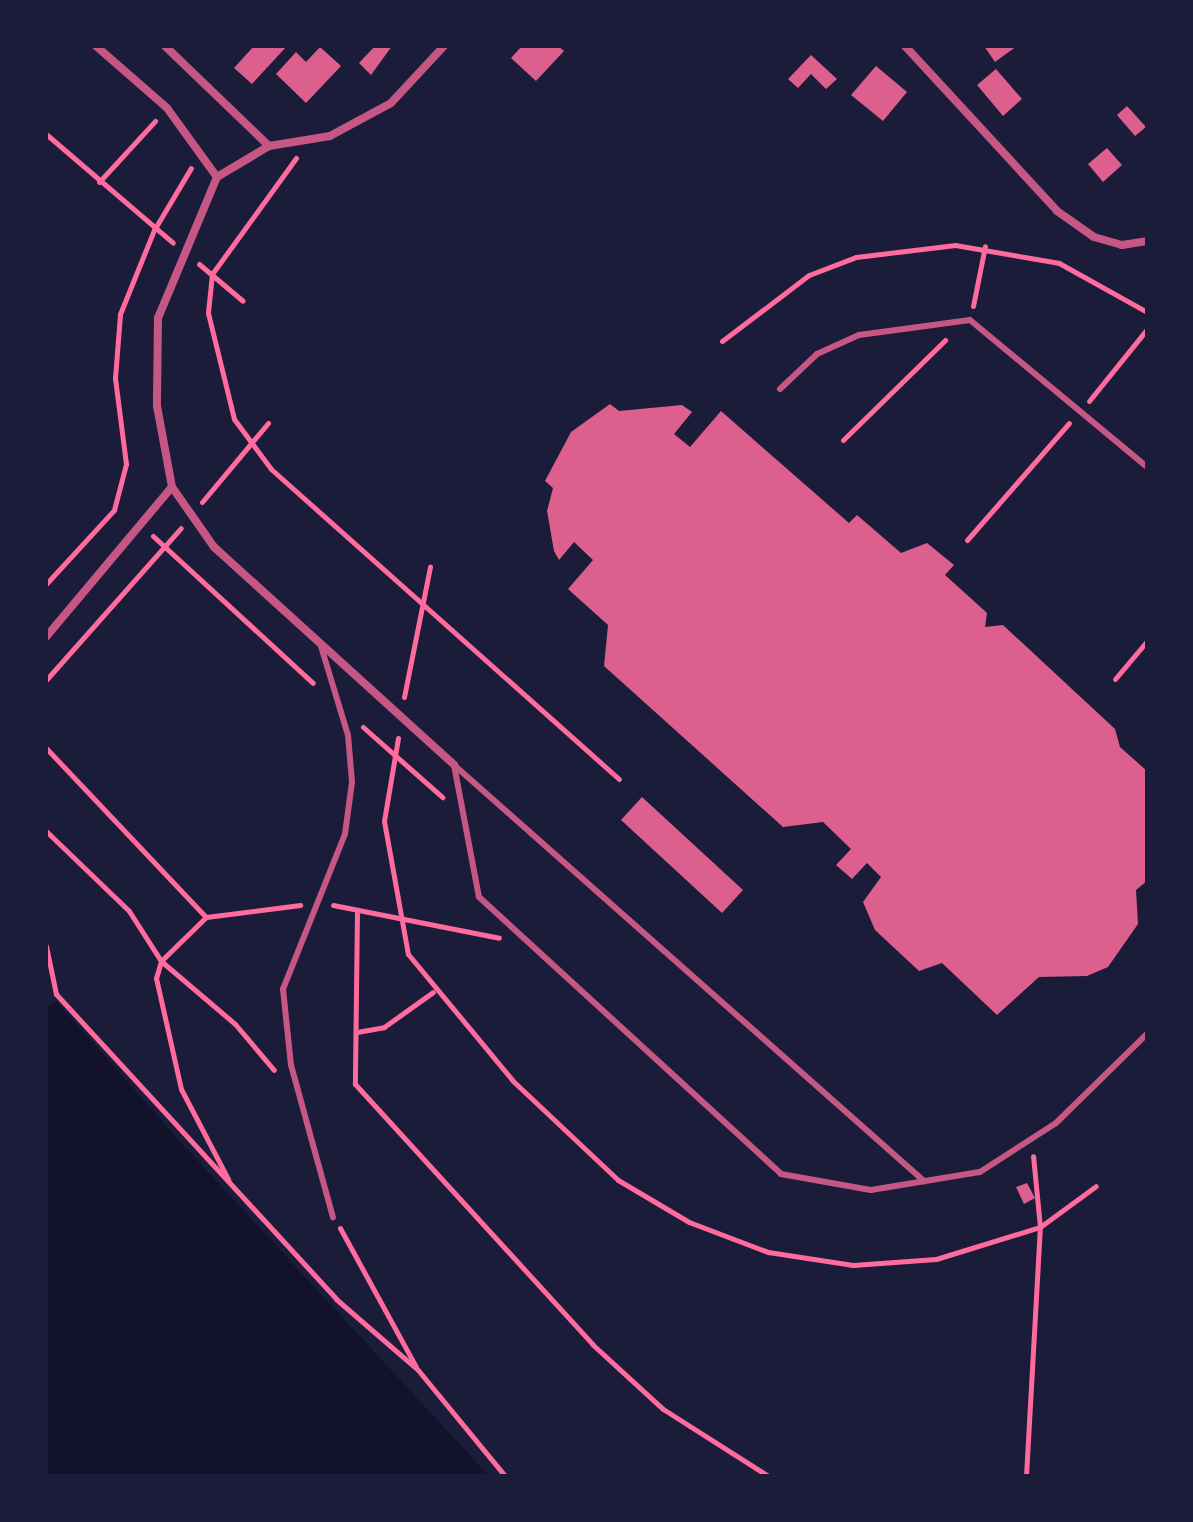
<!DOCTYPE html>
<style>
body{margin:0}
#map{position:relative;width:1193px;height:1522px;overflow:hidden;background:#1b1b3a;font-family:"Fira Sans",sans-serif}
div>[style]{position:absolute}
.water>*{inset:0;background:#12122b}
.building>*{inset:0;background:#dd5f8e}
.path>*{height:5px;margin:-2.5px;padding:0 2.5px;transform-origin:2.5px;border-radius:2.5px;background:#ff6b9d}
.service>*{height:6px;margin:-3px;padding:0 3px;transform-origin:3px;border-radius:3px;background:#c65784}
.minor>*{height:8px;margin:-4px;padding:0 4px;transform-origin:4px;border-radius:4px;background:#c65784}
span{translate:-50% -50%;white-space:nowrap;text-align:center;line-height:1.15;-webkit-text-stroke:8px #1b1b3a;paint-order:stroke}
.frame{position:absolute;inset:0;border:48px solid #1b1b3a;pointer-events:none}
</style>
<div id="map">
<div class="water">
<i style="clip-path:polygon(56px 1001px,185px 1147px,489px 1476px,46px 1476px,46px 1009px)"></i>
</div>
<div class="building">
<i style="clip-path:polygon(254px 46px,287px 46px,252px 84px,234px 68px)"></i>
<i style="clip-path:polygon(375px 46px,392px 46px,371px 75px,359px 63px)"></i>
<i style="clip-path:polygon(522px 46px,558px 46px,564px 51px,536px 81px,511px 58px)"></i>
<i style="clip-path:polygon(984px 46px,1017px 46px,995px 62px)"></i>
<i style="clip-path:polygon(320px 47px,341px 66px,306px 103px,276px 74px,296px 52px,306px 62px)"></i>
<i style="clip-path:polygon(811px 55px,837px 79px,826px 89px,811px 74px,798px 88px,788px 79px)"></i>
<i style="clip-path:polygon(876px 66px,907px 92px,883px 121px,851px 95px)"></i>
<i style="clip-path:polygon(996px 69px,1022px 99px,1003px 116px,977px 85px)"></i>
<i style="clip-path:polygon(1127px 106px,1146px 127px,1135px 136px,1117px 115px)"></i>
<i style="clip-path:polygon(1107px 148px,1122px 165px,1103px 182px,1088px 164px)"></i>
<i style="clip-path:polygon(610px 404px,619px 411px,682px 405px,692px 412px,674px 434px,690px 447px,721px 411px,849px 523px,857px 515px,901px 553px,927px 543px,954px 565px,945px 575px,987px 613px,985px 627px,1003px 625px,1115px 729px,1120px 747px,1147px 771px,1147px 881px,1136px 890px,1138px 924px,1108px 967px,1087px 976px,1039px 977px,997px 1015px,942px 963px,919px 971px,875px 930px,863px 902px,881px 877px,867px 863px,852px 879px,836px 865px,851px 849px,823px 822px,783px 827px,604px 666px,608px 625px,568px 589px,593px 560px,574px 542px,559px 560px,554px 551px,547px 511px,553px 488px,545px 481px,571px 432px)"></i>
<i style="clip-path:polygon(642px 797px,743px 890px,722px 913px,621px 820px)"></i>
<i style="clip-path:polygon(1027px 1183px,1035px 1198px,1024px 1204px,1016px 1187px)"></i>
</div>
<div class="path">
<i style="left:46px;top:134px;width:167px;rotate:40.6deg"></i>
<i style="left:296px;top:158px;width:143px;rotate:125.9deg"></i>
<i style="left:212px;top:274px;width:39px;rotate:96deg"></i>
<i style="left:208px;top:313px;width:109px;rotate:76.2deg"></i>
<i style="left:234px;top:419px;width:62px;rotate:53.5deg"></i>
<i style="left:271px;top:469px;width:466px;rotate:41.7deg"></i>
<i style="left:99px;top:182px;width:83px;rotate:-47.4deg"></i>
<i style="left:199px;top:264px;width:57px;rotate:40.1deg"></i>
<i style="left:973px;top:306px;width:61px;rotate:-78.7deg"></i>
<i style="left:722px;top:341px;width:109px;rotate:-37.2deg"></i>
<i style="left:809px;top:275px;width:50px;rotate:-21deg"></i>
<i style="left:856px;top:257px;width:100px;rotate:-6.9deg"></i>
<i style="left:955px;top:245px;width:106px;rotate:9.8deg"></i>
<i style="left:1059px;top:263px;width:101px;rotate:29.1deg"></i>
<i style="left:1089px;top:401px;width:92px;rotate:-51.1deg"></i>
<i style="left:843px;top:440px;width:143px;rotate:-44.4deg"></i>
<i style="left:202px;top:502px;width:103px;rotate:-50.1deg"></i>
<i style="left:153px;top:536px;width:217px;rotate:42.6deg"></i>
<i style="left:967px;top:540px;width:155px;rotate:-48.9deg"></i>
<i style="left:46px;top:584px;width:100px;rotate:-47.4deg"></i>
<i style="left:114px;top:510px;width:48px;rotate:-75.4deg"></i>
<i style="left:126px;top:464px;width:87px;rotate:-97.3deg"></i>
<i style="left:115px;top:378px;width:64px;rotate:-85.5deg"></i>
<i style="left:120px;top:314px;width:91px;rotate:-68deg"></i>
<i style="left:154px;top:230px;width:72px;rotate:-59.2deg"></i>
<i style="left:1115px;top:679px;width:50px;rotate:-49.9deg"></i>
<i style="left:46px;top:680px;width:203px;rotate:-48.4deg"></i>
<i style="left:404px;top:697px;width:133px;rotate:-78.7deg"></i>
<i style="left:363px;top:727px;width:106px;rotate:41.5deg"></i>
<i style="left:398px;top:738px;width:84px;rotate:99.6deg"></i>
<i style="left:384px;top:821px;width:135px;rotate:79.8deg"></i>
<i style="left:408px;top:954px;width:165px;rotate:50.4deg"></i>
<i style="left:513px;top:1081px;width:144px;rotate:43.3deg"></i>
<i style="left:618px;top:1180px;width:82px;rotate:30.6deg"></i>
<i style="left:689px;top:1222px;width:85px;rotate:20.8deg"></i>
<i style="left:768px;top:1252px;width:86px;rotate:8.7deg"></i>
<i style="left:853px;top:1265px;width:83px;rotate:-4.1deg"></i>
<i style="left:936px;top:1259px;width:109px;rotate:-17.1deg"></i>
<i style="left:1040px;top:1227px;width:69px;rotate:-36.2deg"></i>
<i style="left:46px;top:748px;width:233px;rotate:46.6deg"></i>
<i style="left:206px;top:917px;width:95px;rotate:-7.3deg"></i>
<i style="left:46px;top:831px;width:115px;rotate:43.9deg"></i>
<i style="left:129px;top:911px;width:59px;rotate:57.4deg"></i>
<i style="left:161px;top:961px;width:97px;rotate:40.4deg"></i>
<i style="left:235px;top:1024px;width:60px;rotate:49.7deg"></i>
<i style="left:333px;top:905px;width:169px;rotate:11.2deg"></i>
<i style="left:357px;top:910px;width:174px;rotate:90.7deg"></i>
<i style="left:355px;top:1084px;width:352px;rotate:47.6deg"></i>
<i style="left:592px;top:1344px;width:96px;rotate:42.5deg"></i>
<i style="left:663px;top:1409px;width:125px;rotate:32.5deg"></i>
<i style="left:206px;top:917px;width:63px;rotate:135.6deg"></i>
<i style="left:161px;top:961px;width:18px;rotate:106deg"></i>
<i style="left:156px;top:978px;width:114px;rotate:77.3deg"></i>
<i style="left:181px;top:1089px;width:102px;rotate:62.4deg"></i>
<i style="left:46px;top:946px;width:49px;rotate:78.2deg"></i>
<i style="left:56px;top:994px;width:414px;rotate:47.4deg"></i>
<i style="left:336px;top:1299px;width:108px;rotate:40.9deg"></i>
<i style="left:418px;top:1370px;width:137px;rotate:50.6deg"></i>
<i style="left:357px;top:1032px;width:27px;rotate:-10deg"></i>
<i style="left:384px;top:1027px;width:60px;rotate:-35.5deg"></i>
<i style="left:340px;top:1228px;width:158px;rotate:61.3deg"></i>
<i style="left:1026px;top:1476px;width:249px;rotate:-86.8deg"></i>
<i style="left:1040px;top:1227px;width:71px;rotate:-95.6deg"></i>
</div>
<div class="service">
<i style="left:780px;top:389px;width:51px;rotate:-43.4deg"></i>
<i style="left:817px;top:354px;width:46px;rotate:-24.3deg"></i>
<i style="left:859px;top:335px;width:112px;rotate:-7.7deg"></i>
<i style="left:970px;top:320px;width:230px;rotate:39.7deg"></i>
<i style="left:320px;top:643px;width:96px;rotate:73.1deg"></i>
<i style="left:348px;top:735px;width:47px;rotate:85.1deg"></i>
<i style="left:352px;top:782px;width:52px;rotate:97.7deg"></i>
<i style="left:345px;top:834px;width:167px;rotate:111.8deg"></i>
<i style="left:283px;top:989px;width:76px;rotate:84deg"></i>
<i style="left:291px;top:1065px;width:158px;rotate:74.6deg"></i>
<i style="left:454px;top:765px;width:134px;rotate:79.3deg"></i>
<i style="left:479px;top:897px;width:410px;rotate:42.5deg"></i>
<i style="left:781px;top:1174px;width:91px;rotate:10.1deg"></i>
<i style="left:871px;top:1190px;width:110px;rotate:-9.4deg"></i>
<i style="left:980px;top:1172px;width:90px;rotate:-32.8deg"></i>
<i style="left:1056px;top:1123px;width:127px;rotate:-44.4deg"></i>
<i style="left:454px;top:765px;width:628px;rotate:41.51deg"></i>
</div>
<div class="minor">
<i style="left:96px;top:46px;width:94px;rotate:41.1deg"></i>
<i style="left:167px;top:108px;width:85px;rotate:54.1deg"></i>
<i style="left:165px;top:46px;width:144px;rotate:43.9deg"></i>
<i style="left:905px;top:46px;width:224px;rotate:47.3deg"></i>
<i style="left:1057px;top:211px;width:45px;rotate:35.1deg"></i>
<i style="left:1094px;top:237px;width:29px;rotate:16deg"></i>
<i style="left:1122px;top:245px;width:25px;rotate:-9deg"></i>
<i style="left:217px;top:177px;width:153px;rotate:112.7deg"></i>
<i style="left:158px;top:318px;width:88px;rotate:90.7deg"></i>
<i style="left:157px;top:406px;width:82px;rotate:79.5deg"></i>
<i style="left:172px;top:487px;width:73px;rotate:55deg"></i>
<i style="left:214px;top:547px;width:324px;rotate:42.2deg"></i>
<i style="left:217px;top:177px;width:61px;rotate:-30.8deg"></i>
<i style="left:269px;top:146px;width:62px;rotate:-9.3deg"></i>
<i style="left:330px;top:136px;width:69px;rotate:-28.4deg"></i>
<i style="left:391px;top:103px;width:78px;rotate:-47.1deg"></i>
<i style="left:46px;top:637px;width:196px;rotate:-50deg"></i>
</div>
<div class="frame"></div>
</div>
